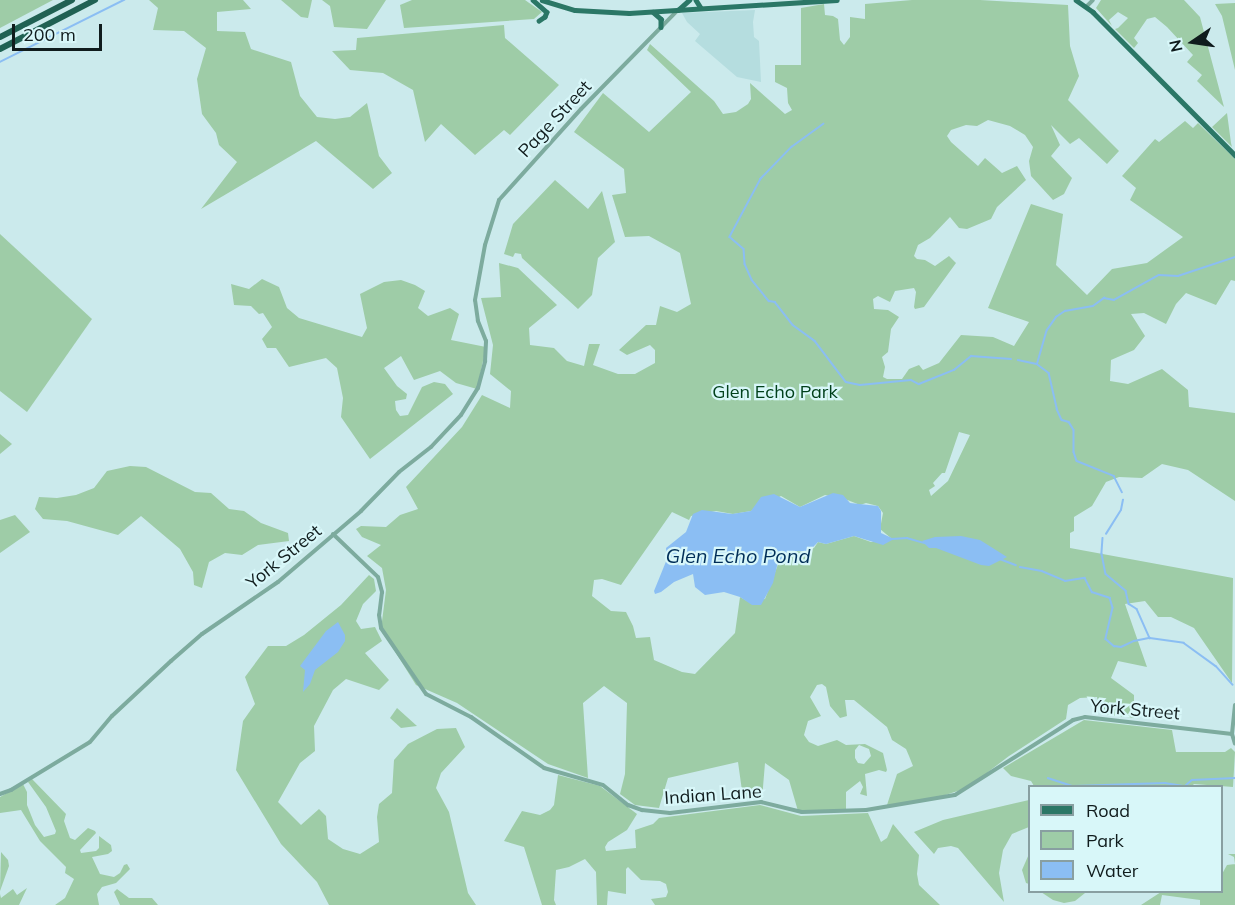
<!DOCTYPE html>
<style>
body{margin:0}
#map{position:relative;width:1235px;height:905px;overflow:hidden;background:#cbeaec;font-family:Mulish,sans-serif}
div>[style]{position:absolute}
.built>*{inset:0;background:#b5dddf}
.green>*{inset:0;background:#9ecca7}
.water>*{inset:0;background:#8bbef3}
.stream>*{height:1.5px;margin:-0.75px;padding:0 0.75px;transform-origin:0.75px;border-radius:0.75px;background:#8bbef3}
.minor>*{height:4px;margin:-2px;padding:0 2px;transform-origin:2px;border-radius:2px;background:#7dab9e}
.major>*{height:4.5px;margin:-2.25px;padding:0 2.25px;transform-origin:2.25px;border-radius:2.25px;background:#2b7766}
.highway>*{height:6px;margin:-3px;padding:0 3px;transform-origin:3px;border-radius:3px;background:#206153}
span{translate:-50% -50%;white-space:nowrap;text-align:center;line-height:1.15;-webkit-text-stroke:4.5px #d8f7f9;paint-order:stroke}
.street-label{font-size:18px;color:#101c1d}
.park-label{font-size:18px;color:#00401a}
.water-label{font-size:20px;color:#002e58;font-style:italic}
.legend{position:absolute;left:1028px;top:785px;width:195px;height:108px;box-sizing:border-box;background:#d8f7f9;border:2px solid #889fa1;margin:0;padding:8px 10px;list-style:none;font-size:18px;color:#101c1d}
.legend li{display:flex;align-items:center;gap:12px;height:30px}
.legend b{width:30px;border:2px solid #889fa1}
.north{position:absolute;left:1163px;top:12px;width:60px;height:60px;-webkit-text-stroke:4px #d8f7f9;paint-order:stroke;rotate:257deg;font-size:16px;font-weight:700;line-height:24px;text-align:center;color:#101c1d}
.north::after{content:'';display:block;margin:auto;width:21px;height:27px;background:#101c1d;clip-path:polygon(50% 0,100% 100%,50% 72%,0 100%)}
.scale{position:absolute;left:12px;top:24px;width:90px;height:27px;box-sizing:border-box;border:3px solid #101c1d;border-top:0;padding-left:8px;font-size:18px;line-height:21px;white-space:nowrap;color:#101c1d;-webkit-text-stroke:4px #d8f7f9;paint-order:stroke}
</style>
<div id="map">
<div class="built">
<i style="clip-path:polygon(755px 10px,753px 22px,754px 37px,759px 41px,761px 82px,737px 77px,695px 41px,700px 34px,687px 22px,682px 13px)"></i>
</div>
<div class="green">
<i style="clip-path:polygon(0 0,53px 0,0 28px)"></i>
<i style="clip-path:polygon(149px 0,243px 0,251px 9px,217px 12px,217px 31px,245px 32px,251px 49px,291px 62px,300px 96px,317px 117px,335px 119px,350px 117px,367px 103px,379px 156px,392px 173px,373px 189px,316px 141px,201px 209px,237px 162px,219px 145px,216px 133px,202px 114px,197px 79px,206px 48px,184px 31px,153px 30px,158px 8px)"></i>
<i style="clip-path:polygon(281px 0,312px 0,308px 18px,301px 17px)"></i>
<i style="clip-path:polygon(322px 0,386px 0,367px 29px,334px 27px,330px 6px)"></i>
<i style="clip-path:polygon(412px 0,525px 0,542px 12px,534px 19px,404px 28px,400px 5px)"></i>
<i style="clip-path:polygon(evenodd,912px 0,980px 0,1068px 5px,1070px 46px,1079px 76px,1068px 100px,1119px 151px,1107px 164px,1079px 138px,1070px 144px,1051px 125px,1060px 145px,1051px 156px,1072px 178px,1064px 194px,1053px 200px,1031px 176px,1029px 161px,1033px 147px,1025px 135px,1010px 126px,988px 120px,977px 126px,966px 125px,951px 130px,947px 136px,951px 142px,978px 166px,985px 158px,1002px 173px,1017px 166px,1026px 180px,997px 207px,991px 219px,967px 229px,959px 228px,950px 217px,930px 238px,918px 245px,914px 256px,917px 259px,925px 260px,935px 266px,949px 256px,956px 263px,924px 307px,915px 309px,914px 307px,916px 292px,914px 288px,895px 291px,890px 302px,878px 296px,873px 299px,874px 309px,888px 310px,899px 317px,891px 329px,888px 352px,882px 357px,885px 367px,883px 377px,887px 379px,902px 379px,909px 369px,919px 365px,923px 370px,939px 363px,961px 335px,993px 337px,1014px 346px,1029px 322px,988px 308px,1031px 204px,1063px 214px,1056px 265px,1087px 295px,1112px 269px,1147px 263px,1183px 237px,1130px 200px,1136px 188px,1122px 176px,1155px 139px,1159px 142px,1185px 121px,1193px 128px,1198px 123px,1235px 159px,1235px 281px,1231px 280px,1216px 305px,1186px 293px,1176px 304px,1166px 324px,1144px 313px,1131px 314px,1145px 336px,1134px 350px,1111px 360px,1110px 381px,1128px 384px,1162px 369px,1188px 390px,1189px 407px,1235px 413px,1235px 501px,1188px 470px,1162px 464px,1142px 478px,1119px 477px,1106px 482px,1092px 506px,1074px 517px,1074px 531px,1070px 533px,1070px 548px,1233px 578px,1232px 683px,1194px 628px,1171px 617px,1158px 617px,1145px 601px,1125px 604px,1147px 667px,1118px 661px,1111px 678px,1134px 695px,1134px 718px,1100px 714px,1097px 697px,1080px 698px,1068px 705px,1066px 719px,1009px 756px,967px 788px,936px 798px,887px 805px,897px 774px,913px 766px,909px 756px,906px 749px,892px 740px,887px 727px,854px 700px,845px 700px,847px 716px,840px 718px,830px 706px,826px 687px,822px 684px,817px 685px,810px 697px,821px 716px,808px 721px,804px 735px,809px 742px,818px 746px,837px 740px,846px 745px,865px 744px,883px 753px,887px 770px,886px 772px,879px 770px,865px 774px,867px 796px,860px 794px,863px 787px,860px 781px,846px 792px,846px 810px,798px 811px,789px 780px,765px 763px,762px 799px,743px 798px,738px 762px,668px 778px,659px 808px,635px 805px,620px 794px,625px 774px,627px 703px,604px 686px,583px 703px,588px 778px,548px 764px,457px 703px,416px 685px,381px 629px,386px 590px,382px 568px,367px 556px,381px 545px,362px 537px,356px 529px,361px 526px,386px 527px,400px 515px,418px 509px,406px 487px,462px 427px,482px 395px,510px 408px,511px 391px,490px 374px,493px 345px,481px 298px,501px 297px,499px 263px,518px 268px,557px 305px,529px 328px,530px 345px,554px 348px,567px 361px,584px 366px,589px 344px,600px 344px,593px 365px,618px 374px,635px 374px,655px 363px,655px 350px,650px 345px,627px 355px,619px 350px,646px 325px,656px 325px,660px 306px,677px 312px,691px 304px,680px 253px,649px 236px,625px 237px,612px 195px,626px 193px,624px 169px,574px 132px,603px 93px,649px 132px,691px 92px,647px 50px,650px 44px,714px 101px,723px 114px,736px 112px,748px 104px,751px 99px,750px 83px,785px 114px,792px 110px,788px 103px,787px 88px,775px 82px,775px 65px,801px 65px,801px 8px,824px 4px,825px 15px,833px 16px,838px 19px,840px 40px,844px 45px,850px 37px,850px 17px,865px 19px,865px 4px,912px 0,959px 432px,970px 435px,948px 481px,931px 496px,929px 490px,935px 486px,933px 483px,942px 473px,945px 473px,959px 432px,912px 0,825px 495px,845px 499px,860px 505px,866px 503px,878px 506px,883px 513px,880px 529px,892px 539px,871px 542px,854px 536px,826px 544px,818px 542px,814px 548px,803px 552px,796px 551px,780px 559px,765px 599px,747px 601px,740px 597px,735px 633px,695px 674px,682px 672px,654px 660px,650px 637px,636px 638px,633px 626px,626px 612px,611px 611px,592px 596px,594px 580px,602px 579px,621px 585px,672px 512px,689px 520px,691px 516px,716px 511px,733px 514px,751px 511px,781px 496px,800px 507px,825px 495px,912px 0,859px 745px,869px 749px,871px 756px,864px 764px,858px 763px,855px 758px,855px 750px,859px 745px)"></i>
<i style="clip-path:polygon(1101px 0,1184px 0,1200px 17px,1224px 107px,1197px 81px,1202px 75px,1187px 62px,1193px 55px,1167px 27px,1155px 17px,1147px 19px,1134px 38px,1138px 43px,1134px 48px,1115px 29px,1118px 28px,1128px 18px,1118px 12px,1109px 20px,1112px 26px,1096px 8px)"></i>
<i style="clip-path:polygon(1235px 3px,1235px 70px,1222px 16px,1215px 4px)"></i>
<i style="clip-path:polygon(504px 25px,505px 38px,559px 85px,510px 135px,504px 130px,475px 155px,441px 124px,425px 142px,413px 90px,383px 73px,350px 70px,332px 51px,356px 50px,357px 38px)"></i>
<i style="clip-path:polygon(1227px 113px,1231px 143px,1232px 147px,1212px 127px)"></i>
<i style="clip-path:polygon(555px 180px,588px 209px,602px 191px,615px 242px,598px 258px,592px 295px,578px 309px,522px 258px,521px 254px,515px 253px,513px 257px,504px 254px,513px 224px)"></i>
<i style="clip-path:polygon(0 234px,92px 319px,27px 412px,0 391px)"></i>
<i style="clip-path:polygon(262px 279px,279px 287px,287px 308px,299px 318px,362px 337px,367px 328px,360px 294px,384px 282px,401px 280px,415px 285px,425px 291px,418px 308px,428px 316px,450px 308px,459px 314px,451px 340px,486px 347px,477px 389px,456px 383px,440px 371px,414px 380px,401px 356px,384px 368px,397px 386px,407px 394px,406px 399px,395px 401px,396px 410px,400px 416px,408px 415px,422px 387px,434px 382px,445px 384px,453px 394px,370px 459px,341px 417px,343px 398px,337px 368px,326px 358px,289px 367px,276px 348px,267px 348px,262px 339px,272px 327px,263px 313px,259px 314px,251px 306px,234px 305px,231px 284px,249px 289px)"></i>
<i style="clip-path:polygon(0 434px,12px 444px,0 454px)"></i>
<i style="clip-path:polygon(130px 466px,146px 467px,195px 492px,211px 493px,229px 509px,244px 511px,261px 523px,288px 533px,289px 541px,258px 545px,242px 555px,225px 553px,209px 562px,202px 588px,194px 585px,193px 572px,180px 549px,141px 516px,118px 535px,67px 521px,43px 519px,35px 509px,39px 497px,57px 498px,76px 495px,94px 488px,107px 471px)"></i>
<i style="clip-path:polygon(15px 515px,30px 532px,0 553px,0 520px)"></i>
<i style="clip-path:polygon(369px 575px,374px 579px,376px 591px,363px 604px,356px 621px,361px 629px,375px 627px,382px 641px,365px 653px,389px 680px,379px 690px,346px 679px,333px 690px,314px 726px,315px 751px,300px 763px,278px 802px,301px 825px,319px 809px,326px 816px,328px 839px,343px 849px,360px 854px,379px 842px,377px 817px,379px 804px,392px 793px,394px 760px,408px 744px,437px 729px,456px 728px,465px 747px,441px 773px,436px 788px,449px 812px,468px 893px,476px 905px,329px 905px,317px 882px,281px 844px,236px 770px,243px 721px,255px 704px,245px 677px,268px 646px,286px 646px,304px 635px,341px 605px)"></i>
<i style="clip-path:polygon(397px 708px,417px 726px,401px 728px,390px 718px)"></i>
<i style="clip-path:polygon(1084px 720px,1172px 730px,1176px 752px,1225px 752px,1231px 748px,1235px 752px,1233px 787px,1194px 784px,1192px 786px,1034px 786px,1031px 781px,1011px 776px,1003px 768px)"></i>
<i style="clip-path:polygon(558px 775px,600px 786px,637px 814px,627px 830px,608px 842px,605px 847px,606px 851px,636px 848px,635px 830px,653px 824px,659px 818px,760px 805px,801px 816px,868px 813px,881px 842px,887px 838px,893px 824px,919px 855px,917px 874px,919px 885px,940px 905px,655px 905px,651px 899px,666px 897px,668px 892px,666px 884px,660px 881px,641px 880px,628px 867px,626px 869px,626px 894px,608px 891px,607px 905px,597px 905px,596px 872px,585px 859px,569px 867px,556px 870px,554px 900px,556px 905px,542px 905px,524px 847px,504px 841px,522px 811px,540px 815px,550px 810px,554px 805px)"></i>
<i style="clip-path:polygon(32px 779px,66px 814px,64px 821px,70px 838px,75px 840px,88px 828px,95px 831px,96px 833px,80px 850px,81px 853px,96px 851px,99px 848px,99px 836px,111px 845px,112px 851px,108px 854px,92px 857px,100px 874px,114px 877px,120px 873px,124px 865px,127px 864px,130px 869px,116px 883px,102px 887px,97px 894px,99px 905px,55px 905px,65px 898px,74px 879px,65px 873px,66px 867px,40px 841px,21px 810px,0 813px,0 797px,23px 784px,27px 792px,27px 805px,35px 825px,44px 837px,55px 834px,56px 831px,46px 807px,28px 782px)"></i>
<i style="clip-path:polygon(1029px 800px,1029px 827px,1012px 834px,1003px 850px,999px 873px,1004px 902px,958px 848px,951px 846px,938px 848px,934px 854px,914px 832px,943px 820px)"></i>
<i style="clip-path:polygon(1px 852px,8px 860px,9px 866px,0 891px)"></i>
<i style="clip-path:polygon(1029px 854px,1029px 884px,1026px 883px,1022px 870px)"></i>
<i style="clip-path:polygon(1228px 854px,1235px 854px,1235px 905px,1200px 905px,1200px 900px,1162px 895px,1160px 905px,1141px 905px,1161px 892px,1222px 892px,1222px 874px,1227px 865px,1235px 864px,1234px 857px)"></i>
<i style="clip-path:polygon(27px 888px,19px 905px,0 905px,0 894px,1px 898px,13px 889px,17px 895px)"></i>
<i style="clip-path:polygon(117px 889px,129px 898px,152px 898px,158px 905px,120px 905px,114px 892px)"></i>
<i style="clip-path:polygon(1041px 892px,1084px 892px,1085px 893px,1075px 901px,1064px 903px,1053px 900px)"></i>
</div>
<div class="water">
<i style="clip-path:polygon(833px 493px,843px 495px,850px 503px,878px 506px,881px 511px,881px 533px,894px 539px,883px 545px,854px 536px,826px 544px,818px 542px,809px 551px,796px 551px,778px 562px,773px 583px,761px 605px,752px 605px,740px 597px,724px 592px,705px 595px,695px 587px,693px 574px,674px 582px,661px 592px,655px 594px,654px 591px,667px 559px,666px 548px,686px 532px,693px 514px,702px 510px,732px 514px,751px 511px,761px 497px,774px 494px,800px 507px)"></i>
<i style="clip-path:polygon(961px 536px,980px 540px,1007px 557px,989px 566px,981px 565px,936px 548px,929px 548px,922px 541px,935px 537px)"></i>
<i style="clip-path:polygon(338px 622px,345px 635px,345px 641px,338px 652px,315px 670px,310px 684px,303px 692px,305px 670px,300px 666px,326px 631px)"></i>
</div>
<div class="stream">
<i style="left:0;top:62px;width:139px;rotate:-26.6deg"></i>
<i style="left:824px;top:124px;width:39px;rotate:144deg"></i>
<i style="left:792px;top:147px;width:45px;rotate:134.1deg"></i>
<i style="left:761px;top:179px;width:66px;rotate:118.1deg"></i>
<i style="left:730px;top:237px;width:18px;rotate:41deg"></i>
<i style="left:744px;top:249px;width:15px;rotate:86deg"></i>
<i style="left:745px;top:264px;width:17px;rotate:66deg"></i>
<i style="left:752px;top:280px;width:27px;rotate:51deg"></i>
<i style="left:769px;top:301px;width:6px;rotate:9deg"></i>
<i style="left:775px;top:302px;width:29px;rotate:52deg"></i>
<i style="left:793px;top:325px;width:27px;rotate:36deg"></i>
<i style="left:815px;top:341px;width:51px;rotate:52.9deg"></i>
<i style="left:846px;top:382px;width:14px;rotate:12deg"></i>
<i style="left:860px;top:385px;width:51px;rotate:-5.6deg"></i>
<i style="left:911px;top:380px;width:9px;rotate:27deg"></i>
<i style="left:919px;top:384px;width:38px;rotate:-22deg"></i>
<i style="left:954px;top:370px;width:22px;rotate:-39deg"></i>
<i style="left:971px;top:356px;width:40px;rotate:4.3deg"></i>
<i style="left:1018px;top:360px;width:19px;rotate:12deg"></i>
<i style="left:1037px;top:364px;width:15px;rotate:37deg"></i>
<i style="left:1049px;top:373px;width:37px;rotate:77deg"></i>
<i style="left:1057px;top:409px;width:12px;rotate:66deg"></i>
<i style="left:1062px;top:420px;width:7px;rotate:16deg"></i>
<i style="left:1069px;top:422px;width:9px;rotate:58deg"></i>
<i style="left:1074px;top:430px;width:22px;rotate:90deg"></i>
<i style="left:1074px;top:452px;width:9px;rotate:72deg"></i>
<i style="left:1077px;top:461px;width:40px;rotate:22deg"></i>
<i style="left:1114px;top:476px;width:18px;rotate:63deg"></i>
<i style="left:1037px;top:364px;width:35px;rotate:-74deg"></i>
<i style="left:1047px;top:330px;width:16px;rotate:-55deg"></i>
<i style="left:1056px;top:317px;width:11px;rotate:-34deg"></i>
<i style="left:1065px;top:311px;width:28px;rotate:-10deg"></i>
<i style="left:1093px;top:306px;width:14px;rotate:-36deg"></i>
<i style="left:1104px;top:298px;width:10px;rotate:11deg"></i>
<i style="left:1114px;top:300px;width:51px;rotate:-29.1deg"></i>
<i style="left:1159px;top:275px;width:19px;rotate:3deg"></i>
<i style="left:1178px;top:276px;width:60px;rotate:-18.4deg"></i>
<i style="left:1106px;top:534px;width:28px;rotate:-58deg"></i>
<i style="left:1121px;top:510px;width:10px;rotate:-79deg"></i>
<i style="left:1103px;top:538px;width:16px;rotate:94deg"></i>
<i style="left:1102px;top:554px;width:20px;rotate:79deg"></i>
<i style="left:1106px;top:574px;width:26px;rotate:40deg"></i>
<i style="left:1126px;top:591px;width:13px;rotate:77deg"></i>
<i style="left:1129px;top:604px;width:9px;rotate:32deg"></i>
<i style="left:1137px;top:609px;width:32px;rotate:66deg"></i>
<i style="left:892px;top:539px;width:15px;rotate:-4deg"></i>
<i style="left:907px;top:538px;width:19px;rotate:16deg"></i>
<i style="left:1000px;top:559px;width:17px;rotate:21deg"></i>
<i style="left:1020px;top:567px;width:22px;rotate:10deg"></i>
<i style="left:1042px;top:571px;width:25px;rotate:23deg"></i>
<i style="left:1065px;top:581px;width:20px;rotate:-9deg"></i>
<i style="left:1085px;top:578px;width:16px;rotate:63deg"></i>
<i style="left:1092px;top:592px;width:19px;rotate:18deg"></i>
<i style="left:1110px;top:598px;width:10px;rotate:73deg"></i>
<i style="left:1113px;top:608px;width:32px;rotate:103deg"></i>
<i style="left:1106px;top:639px;width:11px;rotate:41deg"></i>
<i style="left:1114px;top:646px;width:7px;rotate:8deg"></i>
<i style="left:1121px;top:647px;width:14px;rotate:-25deg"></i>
<i style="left:1134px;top:641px;width:16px;rotate:-11deg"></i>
<i style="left:1150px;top:638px;width:34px;rotate:8deg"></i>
<i style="left:1184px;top:643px;width:39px;rotate:36deg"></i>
<i style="left:1216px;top:666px;width:25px;rotate:48deg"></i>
<i style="left:1048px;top:778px;width:26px;rotate:18deg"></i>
<i style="left:1073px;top:786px;width:92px;rotate:-1.9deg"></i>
<i style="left:1165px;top:783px;width:20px;rotate:9deg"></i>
<i style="left:1185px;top:786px;width:9px;rotate:-41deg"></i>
<i style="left:1192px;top:780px;width:43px;rotate:-2.7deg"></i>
</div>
<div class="minor">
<i style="left:1087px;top:6px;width:8px;rotate:-45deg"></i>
<i style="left:333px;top:534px;width:62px;rotate:43.7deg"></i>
<i style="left:378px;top:577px;width:16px;rotate:75deg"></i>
<i style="left:382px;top:592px;width:23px;rotate:97deg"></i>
<i style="left:379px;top:615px;width:13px;rotate:81deg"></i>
<i style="left:381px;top:628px;width:80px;rotate:55.7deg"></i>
<i style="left:426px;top:694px;width:51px;rotate:27.1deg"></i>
<i style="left:471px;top:717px;width:89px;rotate:34.9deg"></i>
<i style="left:544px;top:768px;width:61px;rotate:16.1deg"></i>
<i style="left:603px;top:785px;width:32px;rotate:39deg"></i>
<i style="left:628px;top:805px;width:15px;rotate:20deg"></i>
<i style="left:642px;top:810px;width:28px;rotate:6deg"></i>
<i style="left:670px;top:813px;width:92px;rotate:-6.9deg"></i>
<i style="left:761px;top:802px;width:42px;rotate:13.7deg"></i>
<i style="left:802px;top:812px;width:64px;rotate:-1.8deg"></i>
<i style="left:866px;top:810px;width:90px;rotate:-9.6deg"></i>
<i style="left:955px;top:795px;width:140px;rotate:-32.4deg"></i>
<i style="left:1073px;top:720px;width:12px;rotate:-14deg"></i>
<i style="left:1085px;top:717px;width:148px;rotate:6.6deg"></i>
<i style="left:1235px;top:705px;width:29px;rotate:96deg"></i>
<i style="left:1232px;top:734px;width:10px;rotate:73deg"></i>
<i style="left:0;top:794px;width:12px;rotate:-20deg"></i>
<i style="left:11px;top:790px;width:92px;rotate:-31.3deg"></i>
<i style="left:90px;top:742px;width:34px;rotate:-50deg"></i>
<i style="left:112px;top:716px;width:81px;rotate:-43deg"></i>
<i style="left:171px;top:661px;width:41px;rotate:-41.1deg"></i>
<i style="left:202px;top:634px;width:92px;rotate:-34.4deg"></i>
<i style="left:278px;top:582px;width:109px;rotate:-40.5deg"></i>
<i style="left:361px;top:511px;width:54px;rotate:-45.7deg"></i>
<i style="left:399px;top:472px;width:41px;rotate:-38deg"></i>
<i style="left:431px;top:447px;width:44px;rotate:-46.8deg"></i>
<i style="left:461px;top:415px;width:32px;rotate:-58deg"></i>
<i style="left:478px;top:388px;width:28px;rotate:-75deg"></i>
<i style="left:485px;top:361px;width:20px;rotate:-87deg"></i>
<i style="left:486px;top:341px;width:22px;rotate:-112deg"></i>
<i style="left:478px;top:321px;width:21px;rotate:-98deg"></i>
<i style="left:475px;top:300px;width:56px;rotate:-79.7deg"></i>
<i style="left:485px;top:245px;width:47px;rotate:-72.7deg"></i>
<i style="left:499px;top:200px;width:122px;rotate:-48deg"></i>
<i style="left:581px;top:109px;width:139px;rotate:-45.6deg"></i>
</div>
<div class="major">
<i style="left:533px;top:0;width:18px;rotate:41deg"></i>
<i style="left:547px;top:12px;width:5px;rotate:112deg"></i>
<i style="left:545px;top:17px;width:7px;rotate:146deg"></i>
<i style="left:542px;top:0;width:34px;rotate:17deg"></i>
<i style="left:575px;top:10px;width:54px;rotate:3.2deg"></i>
<i style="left:629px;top:13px;width:208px;rotate:-3.6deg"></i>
<i style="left:696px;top:0;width:9px;rotate:58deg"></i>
<i style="left:1076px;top:0;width:21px;rotate:35deg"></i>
<i style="left:1093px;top:12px;width:202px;rotate:45.2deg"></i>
<i style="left:678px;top:10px;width:15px;rotate:-42deg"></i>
<i style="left:653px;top:12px;width:11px;rotate:41deg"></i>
<i style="left:661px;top:19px;width:8px;rotate:90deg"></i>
</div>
<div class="highway">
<i style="left:0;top:37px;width:81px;rotate:-27.2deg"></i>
<i style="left:0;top:49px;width:107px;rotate:-27.3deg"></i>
</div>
<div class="street-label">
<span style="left:555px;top:119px;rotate:-47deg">Page Street</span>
<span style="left:284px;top:557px;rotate:-39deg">York Street</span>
<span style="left:1135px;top:710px;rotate:5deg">York Street</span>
<span style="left:713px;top:795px;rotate:-4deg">Indian Lane</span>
</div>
<div class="park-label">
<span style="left:775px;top:392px">Glen Echo Park</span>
</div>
<div class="water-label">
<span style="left:738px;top:555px">Glen Echo Pond</span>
</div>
<ul class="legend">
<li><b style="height:8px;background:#2b7766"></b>Road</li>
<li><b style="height:16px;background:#9ecca7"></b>Park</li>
<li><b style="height:16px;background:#8bbef3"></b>Water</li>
</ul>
<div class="north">N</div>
<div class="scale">200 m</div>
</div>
